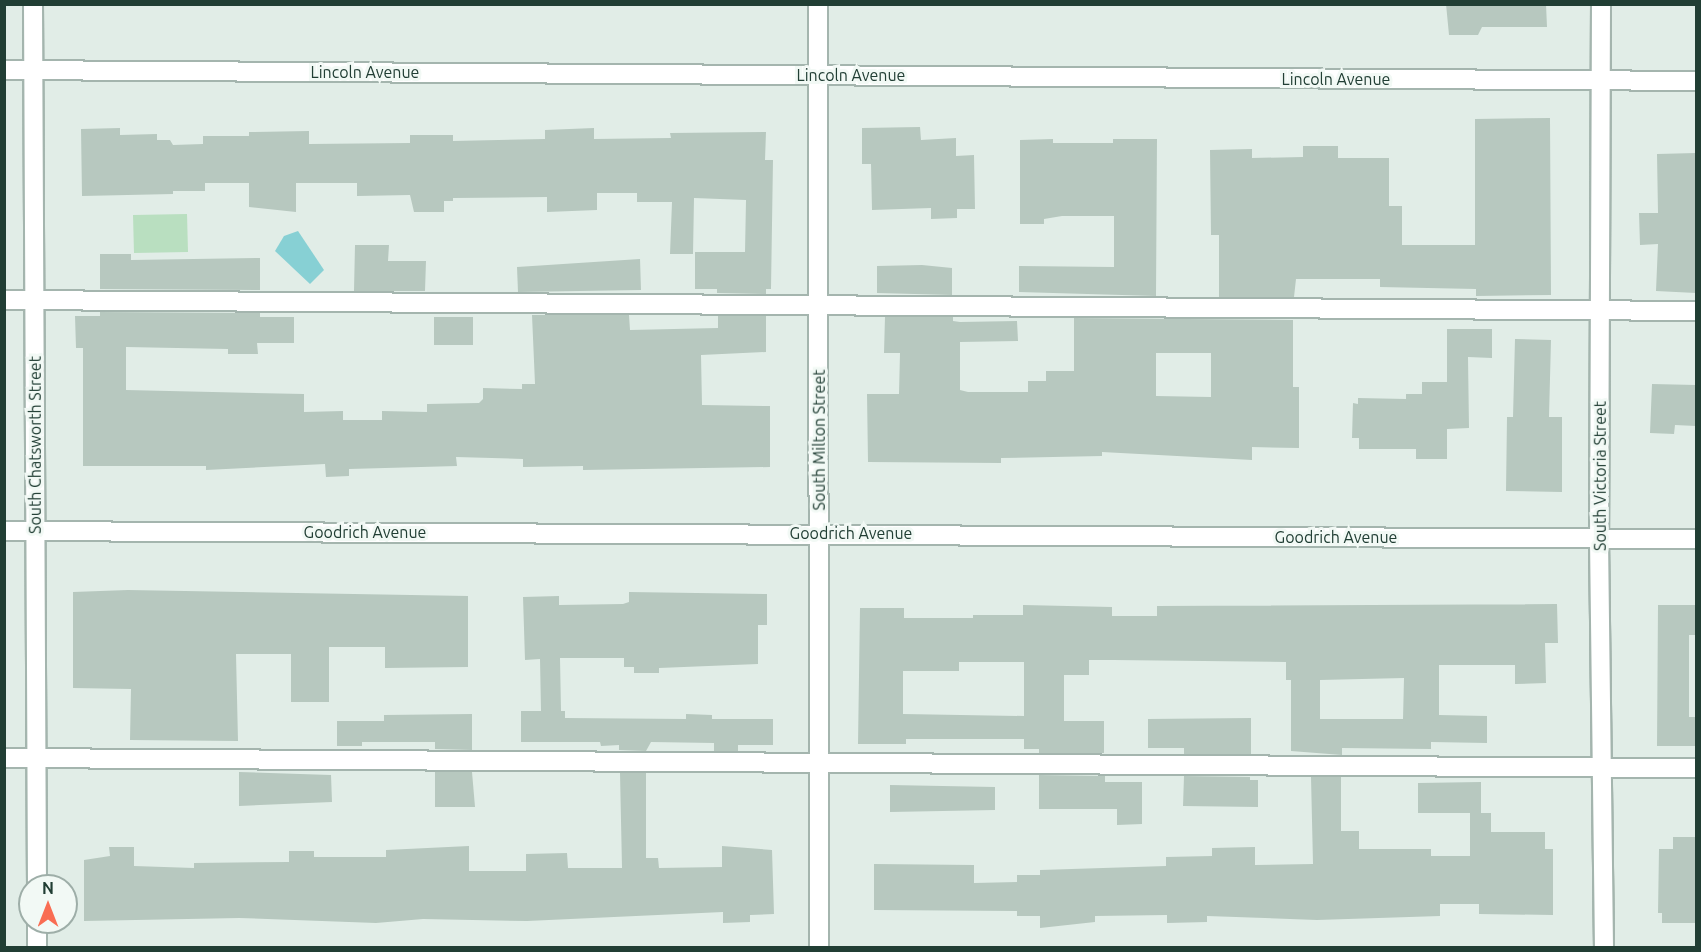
<!DOCTYPE html>
<style>
body{margin:0}
#map{position:relative;width:1701px;height:952px;overflow:hidden;background:#e1ede7;font-family:Ubuntu,sans-serif}
div>[style]{position:absolute}
.green>*{inset:0;background:#b9dfc0}
.water>*{inset:0;background:#87d0d4}
.building>*{inset:0;background:#b7c8bf}
.roads{filter:drop-shadow(2px 0 #a4b5ae) drop-shadow(-2px 0 #a4b5ae) drop-shadow(0 2px #a4b5ae) drop-shadow(0 -2px #a4b5ae)}
.minor>*{height:18px;margin:-9px;padding:0 9px;transform-origin:9px;border-radius:9px;background:#fff}
span{translate:-50% -50%;white-space:nowrap;text-align:center;line-height:1.15;-webkit-text-stroke:6px #f2f9f5;paint-order:stroke}
.street-label{font-size:16px;color:#213e34}
.frame{position:absolute;inset:0;border:6px solid #213e34;pointer-events:none}
.north{position:absolute;left:18px;top:874px;width:60px;height:60px;box-sizing:border-box;background:#f2f9f5;border:2px solid #9eaea8;border-radius:50%;rotate:0deg;font-size:16px;font-weight:700;line-height:24px;text-align:center;color:#213e34}
.north::after{content:'';display:block;margin:auto;width:21px;height:27px;background:#f96d53;clip-path:polygon(50% 0,100% 100%,50% 72%,0 100%)}
</style>
<div id="map">
<div class="green">
<i style="clip-path:polygon(187px 214px,188px 252px,134px 253px,133px 215px)"></i>
</div>
<div class="water">
<i style="clip-path:polygon(298px 231px,324px 270px,310px 284px,275px 251px,284px 236px)"></i>
</div>
<div class="building">
<i style="clip-path:polygon(1446px 4px,1546px 4px,1547px 27px,1482px 27px,1478px 35px,1449px 35px)"></i>
<i style="clip-path:polygon(1550px 118px,1551px 295px,1476px 296px,1476px 289px,1380px 287px,1380px 279px,1296px 279px,1294px 297px,1219px 297px,1219px 235px,1211px 235px,1210px 150px,1252px 149px,1252px 158px,1303px 157px,1303px 146px,1338px 146px,1338px 158px,1389px 158px,1389px 206px,1402px 206px,1402px 245px,1475px 245px,1475px 119px)"></i>
<i style="clip-path:polygon(920px 127px,921px 140px,956px 138px,956px 156px,974px 155px,975px 209px,957px 209px,957px 218px,931px 219px,931px 208px,872px 210px,871px 164px,862px 164px,862px 128px)"></i>
<i style="clip-path:polygon(120px 128px,120px 135px,157px 134px,157px 140px,170px 140px,173px 145px,203px 144px,203px 136px,249px 136px,249px 132px,309px 131px,309px 144px,410px 143px,410px 135px,453px 135px,453px 141px,545px 139px,545px 130px,594px 128px,594px 139px,671px 138px,670px 133px,766px 132px,765px 160px,773px 160px,771px 289px,766px 289px,766px 294px,717px 293px,717px 289px,695px 289px,695px 252px,745px 252px,746px 200px,694px 198px,693px 254px,670px 254px,672px 202px,637px 202px,637px 193px,597px 193px,597px 210px,547px 212px,547px 197px,453px 198px,453px 201px,444px 201px,444px 212px,414px 212px,410px 195px,357px 196px,357px 183px,296px 183px,296px 212px,249px 207px,249px 183px,205px 183px,205px 191px,173px 191px,173px 194px,82px 196px,81px 129px)"></i>
<i style="clip-path:polygon(1053px 139px,1053px 143px,1113px 143px,1113px 139px,1157px 139px,1156px 296px,1019px 292px,1019px 266px,1114px 267px,1114px 216px,1062px 216px,1044px 219px,1044px 224px,1020px 224px,1020px 140px)"></i>
<i style="clip-path:polygon(1696px 153px,1696px 293px,1656px 291px,1658px 244px,1640px 245px,1639px 213px,1658px 213px,1657px 154px)"></i>
<i style="clip-path:polygon(355px 245px,389px 245px,388px 261px,426px 261px,425px 291px,354px 291px)"></i>
<i style="clip-path:polygon(100px 254px,131px 254px,131px 260px,260px 258px,260px 290px,100px 289px)"></i>
<i style="clip-path:polygon(640px 259px,641px 290px,518px 292px,517px 267px)"></i>
<i style="clip-path:polygon(922px 265px,952px 268px,952px 295px,877px 293px,877px 266px)"></i>
<i style="clip-path:polygon(100px 312px,260px 313px,260px 317px,294px 317px,294px 343px,257px 343px,258px 354px,228px 354px,228px 349px,126px 347px,126px 390px,304px 394px,304px 412px,343px 411px,343px 420px,382px 420px,382px 411px,427px 412px,427px 404px,479px 403px,483px 399px,483px 388px,522px 389px,522px 384px,535px 384px,532px 315px,629px 315px,630px 330px,718px 328px,718px 316px,766px 316px,766px 352px,701px 355px,702px 405px,770px 406px,770px 467px,583px 470px,583px 466px,523px 467px,523px 459px,456px 457px,457px 466px,349px 469px,349px 476px,326px 477px,325px 464px,206px 470px,206px 466px,83px 466px,83px 348px,76px 348px,75px 316px,100px 316px)"></i>
<i style="clip-path:polygon(434px 317px,473px 317px,473px 345px,434px 345px)"></i>
<i style="clip-path:polygon(evenodd,885px 317px,953px 317px,953px 321px,960px 322px,1017px 321px,1018px 341px,960px 342px,960px 390px,968px 392px,1028px 392px,1028px 381px,1046px 381px,1046px 371px,1074px 371px,1074px 318px,1293px 320px,1293px 387px,1299px 387px,1299px 448px,1252px 447px,1252px 460px,1102px 452px,1102px 456px,1001px 458px,1001px 463px,868px 462px,867px 394px,899px 394px,900px 353px,884px 353px,885px 317px,1156px 353px,1211px 353px,1211px 397px,1156px 396px,1156px 353px)"></i>
<i style="clip-path:polygon(1447px 329px,1492px 329px,1492px 358px,1468px 357px,1469px 428px,1447px 429px,1447px 459px,1416px 459px,1416px 449px,1359px 449px,1359px 438px,1352px 438px,1353px 403px,1358px 404px,1358px 398px,1406px 399px,1406px 394px,1422px 394px,1422px 382px,1447px 382px)"></i>
<i style="clip-path:polygon(1515px 339px,1551px 340px,1549px 417px,1562px 417px,1562px 492px,1506px 491px,1507px 417px,1513px 417px)"></i>
<i style="clip-path:polygon(1652px 384px,1696px 385px,1696px 426px,1675px 425px,1674px 434px,1650px 433px)"></i>
<i style="clip-path:polygon(128px 590px,468px 596px,468px 667px,385px 668px,385px 647px,329px 647px,329px 702px,291px 702px,291px 654px,236px 654px,238px 741px,130px 740px,131px 689px,73px 688px,73px 592px)"></i>
<i style="clip-path:polygon(629px 592px,767px 594px,767px 625px,758px 625px,758px 664px,659px 668px,659px 673px,634px 673px,634px 667px,624px 667px,624px 658px,560px 658px,561px 711px,565px 711px,565px 718px,686px 719px,686px 714px,712px 715px,712px 719px,773px 719px,773px 745px,738px 745px,738px 751px,714px 751px,714px 743px,651px 742px,646px 751px,619px 750px,619px 745px,601px 746px,600px 742px,521px 742px,521px 711px,541px 711px,540px 659px,525px 660px,523px 597px,559px 596px,559px 605px,623px 604px,629px 602px)"></i>
<i style="clip-path:polygon(evenodd,1557px 604px,1558px 643px,1545px 643px,1546px 683px,1515px 684px,1515px 665px,1439px 665px,1439px 715px,1487px 716px,1487px 743px,1431px 742px,1431px 749px,1342px 748px,1342px 755px,1291px 751px,1291px 680px,1286px 680px,1286px 662px,1113px 660px,1089px 660px,1089px 675px,1064px 675px,1064px 721px,1104px 721px,1104px 753px,1039px 753px,1039px 749px,1024px 749px,1024px 739px,906px 739px,906px 744px,858px 744px,860px 608px,904px 608px,904px 618px,973px 618px,973px 615px,1023px 615px,1023px 605px,1112px 607px,1112px 616px,1157px 616px,1157px 606px,1557px 604px,959px 662px,1024px 662px,1024px 716px,903px 714px,903px 671px,959px 671px,959px 662px,1557px 604px,1404px 678px,1403px 719px,1320px 719px,1320px 680px,1404px 678px)"></i>
<i style="clip-path:polygon(1658px 605px,1696px 605px,1696px 635px,1689px 635px,1689px 717px,1696px 717px,1696px 746px,1657px 746px)"></i>
<i style="clip-path:polygon(472px 714px,472px 750px,435px 749px,435px 742px,362px 742px,362px 746px,337px 746px,337px 721px,384px 721px,384px 715px)"></i>
<i style="clip-path:polygon(1251px 718px,1251px 754px,1184px 754px,1184px 748px,1148px 748px,1148px 719px)"></i>
<i style="clip-path:polygon(239px 772px,331px 775px,332px 802px,239px 806px)"></i>
<i style="clip-path:polygon(435px 772px,472px 772px,475px 807px,435px 807px)"></i>
<i style="clip-path:polygon(620px 773px,646px 773px,646px 858px,658px 858px,659px 868px,722px 867px,722px 846px,772px 850px,774px 914px,750px 915px,750px 922px,723px 923px,723px 912px,527px 921px,423px 919px,376px 923px,239px 918px,84px 921px,84px 860px,110px 856px,109px 847px,134px 847px,134px 866px,194px 868px,194px 863px,289px 862px,289px 851px,314px 851px,314px 857px,386px 857px,386px 850px,469px 846px,469px 871px,526px 871px,526px 854px,567px 853px,568px 868px,622px 868px)"></i>
<i style="clip-path:polygon(1039px 775px,1105px 776px,1105px 782px,1142px 782px,1142px 824px,1117px 825px,1117px 809px,1039px 809px)"></i>
<i style="clip-path:polygon(1184px 776px,1250px 777px,1250px 780px,1258px 780px,1258px 807px,1183px 806px)"></i>
<i style="clip-path:polygon(1311px 777px,1341px 777px,1341px 831px,1359px 831px,1359px 849px,1431px 849px,1431px 856px,1470px 856px,1470px 813px,1418px 813px,1418px 783px,1481px 782px,1481px 813px,1491px 813px,1491px 832px,1545px 832px,1545px 849px,1553px 849px,1553px 915px,1479px 914px,1479px 904px,1440px 904px,1440px 916px,1317px 920px,1207px 916px,1207px 922px,1167px 923px,1167px 915px,1095px 916px,1095px 922px,1040px 928px,1040px 916px,1017px 916px,1017px 911px,874px 910px,874px 864px,974px 865px,974px 883px,1017px 882px,1017px 875px,1040px 875px,1040px 870px,1166px 866px,1166px 857px,1212px 856px,1212px 848px,1255px 847px,1255px 865px,1313px 864px)"></i>
<i style="clip-path:polygon(890px 785px,995px 787px,995px 810px,890px 812px)"></i>
<i style="clip-path:polygon(1673px 837px,1696px 837px,1696px 923px,1662px 923px,1662px 913px,1658px 913px,1659px 849px,1673px 849px)"></i>
</div>
<div class="roads">
<div class="minor">
<i style="left:33px;top:4px;width:882px;rotate:89.74deg"></i>
<i style="left:818px;top:4px;width:944px;rotate:89.94deg"></i>
<i style="left:1601px;top:4px;width:535px;rotate:90.21deg"></i>
<i style="left:1599px;top:539px;width:409px;rotate:89.3deg"></i>
<i style="left:4px;top:70px;width:1692px;rotate:0.37deg"></i>
<i style="left:4px;top:300px;width:1692px;rotate:0.37deg"></i>
<i style="left:4px;top:531px;width:1692px;rotate:0.27deg"></i>
<i style="left:4px;top:758px;width:1692px;rotate:0.34deg"></i>
<i style="left:37px;top:922px;width:26px;rotate:90deg"></i>
</div>
</div>
<div class="street-label">
<span style="left:365px;top:72px">Lincoln Avenue</span>
<span style="left:851px;top:75px">Lincoln Avenue</span>
<span style="left:1336px;top:79px">Lincoln Avenue</span>
<span style="left:819px;top:440px;rotate:-90deg">South Milton Street</span>
<span style="left:35px;top:445px;rotate:-90deg">South Chatsworth Street</span>
<span style="left:1600px;top:476px;rotate:-90deg">South Victoria Street</span>
<span style="left:365px;top:532px">Goodrich Avenue</span>
<span style="left:851px;top:533px">Goodrich Avenue</span>
<span style="left:1336px;top:537px">Goodrich Avenue</span>
</div>
<div class="frame"></div>
<div class="north">N</div>
</div>
